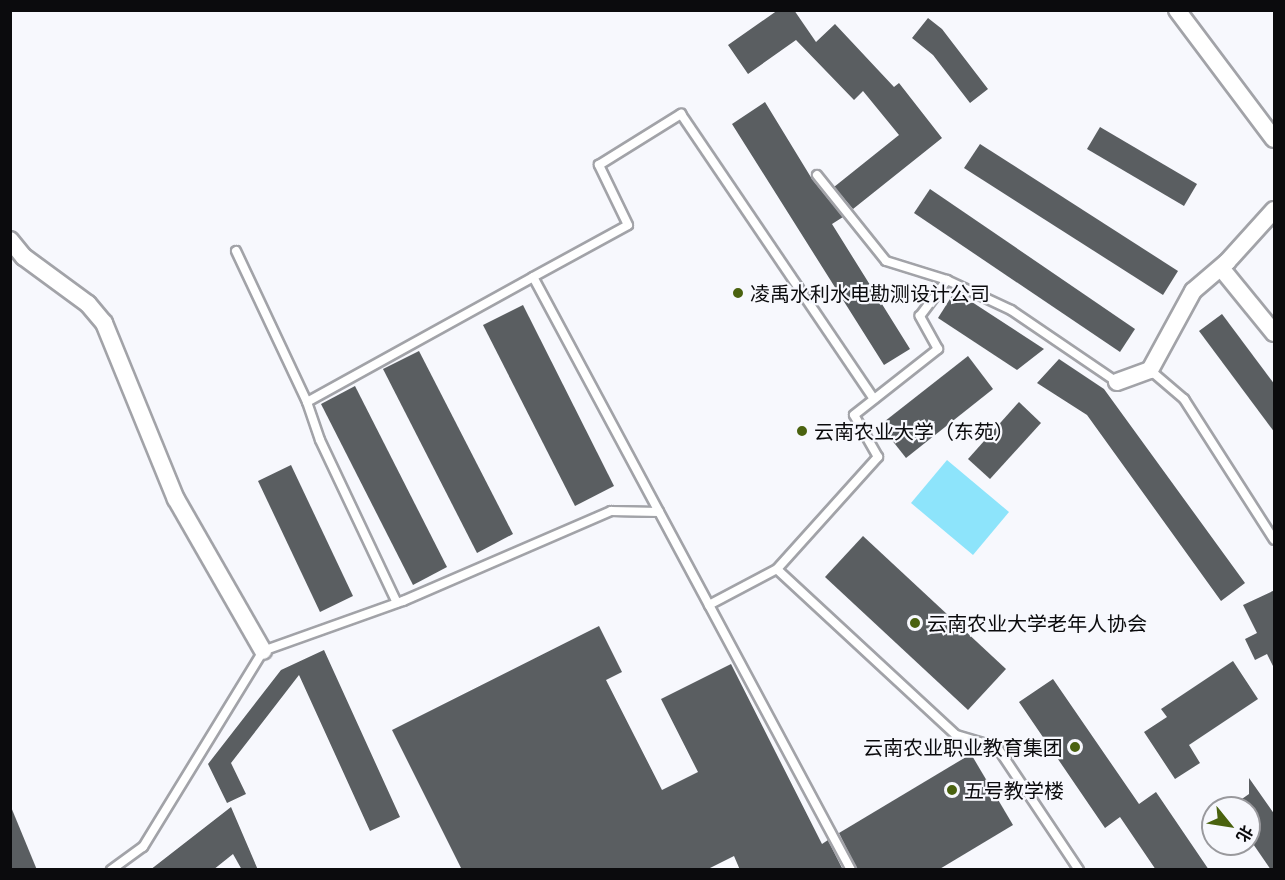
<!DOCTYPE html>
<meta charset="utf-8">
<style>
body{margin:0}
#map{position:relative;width:1285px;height:880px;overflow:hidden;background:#f7f8fd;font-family:Lato,"Noto Sans SC",sans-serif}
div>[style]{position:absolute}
.water>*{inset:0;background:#8de4fb}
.building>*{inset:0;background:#5a5e61}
.roads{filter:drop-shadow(2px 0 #a2a3a8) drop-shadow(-2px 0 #a2a3a8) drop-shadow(0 2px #a2a3a8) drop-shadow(0 -2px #a2a3a8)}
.service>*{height:8px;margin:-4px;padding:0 4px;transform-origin:4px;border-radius:4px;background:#fff}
.minor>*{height:16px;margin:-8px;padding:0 8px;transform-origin:8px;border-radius:8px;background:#fff}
.dots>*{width:16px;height:16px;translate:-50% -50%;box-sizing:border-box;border:3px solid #f7f8fd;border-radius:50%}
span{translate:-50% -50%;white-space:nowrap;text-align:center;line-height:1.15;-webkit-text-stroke:4.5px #f7f8fd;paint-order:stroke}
.poi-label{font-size:20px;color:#0b0b0d}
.left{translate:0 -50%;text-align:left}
.right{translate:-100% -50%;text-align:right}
.frame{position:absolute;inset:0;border:12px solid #0b0b0d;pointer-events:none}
.north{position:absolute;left:1201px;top:796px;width:60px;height:60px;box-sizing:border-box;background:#f7f8fd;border:2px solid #99999d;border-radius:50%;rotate:120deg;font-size:16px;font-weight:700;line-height:24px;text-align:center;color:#0b0b0d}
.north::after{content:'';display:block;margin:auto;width:21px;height:27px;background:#4a620f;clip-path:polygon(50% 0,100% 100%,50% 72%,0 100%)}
</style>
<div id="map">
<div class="water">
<i style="clip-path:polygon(947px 460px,1009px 512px,973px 555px,911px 503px)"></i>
</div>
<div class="building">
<i style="clip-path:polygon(778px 10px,794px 10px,816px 42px,835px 24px,894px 87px,899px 83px,942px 138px,853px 209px,834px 187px,899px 135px,863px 91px,854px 100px,796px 40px,748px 74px,728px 45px)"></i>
<i style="clip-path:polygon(928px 18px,942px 29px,988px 89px,970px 103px,933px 55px,912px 38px)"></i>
<i style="clip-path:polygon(765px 102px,812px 179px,843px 217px,832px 224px,910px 349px,884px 365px,732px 124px)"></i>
<i style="clip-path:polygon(1100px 127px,1197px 184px,1184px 206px,1087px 149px)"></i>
<i style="clip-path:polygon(980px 144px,1178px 271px,1163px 295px,964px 168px)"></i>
<i style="clip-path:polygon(930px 189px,1135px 329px,1120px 352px,914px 213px)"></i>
<i style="clip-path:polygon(955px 291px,1044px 349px,1017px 370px,938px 318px)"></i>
<i style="clip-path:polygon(523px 305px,614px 486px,575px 506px,483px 325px)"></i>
<i style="clip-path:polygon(1222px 314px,1275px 385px,1275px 433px,1199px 331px)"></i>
<i style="clip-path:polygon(419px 351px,513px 534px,477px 553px,383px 369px)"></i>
<i style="clip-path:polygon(968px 356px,993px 389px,906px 458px,880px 425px)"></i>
<i style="clip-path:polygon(1059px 359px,1104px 389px,1245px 583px,1221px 601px,1087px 415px,1037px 383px)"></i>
<i style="clip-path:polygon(355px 386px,447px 567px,413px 585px,321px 404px)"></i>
<i style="clip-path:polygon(1019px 402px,1041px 423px,990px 479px,968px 459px)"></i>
<i style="clip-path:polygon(291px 465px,353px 596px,320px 612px,258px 481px)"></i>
<i style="clip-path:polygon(863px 536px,1006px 669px,968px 710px,825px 577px)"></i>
<i style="clip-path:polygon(1275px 590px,1275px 670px,1267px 654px,1255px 660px,1245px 639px,1257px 633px,1243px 605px)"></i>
<i style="clip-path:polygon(599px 626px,622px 672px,606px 680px,662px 790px,698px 772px,661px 699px,731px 664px,822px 844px,828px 840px,843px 870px,740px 870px,734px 856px,706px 870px,462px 870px,392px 730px)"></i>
<i style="clip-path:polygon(324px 650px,400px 817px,370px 831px,299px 675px,231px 763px,246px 794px,227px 803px,208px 764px,281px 670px)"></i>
<i style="clip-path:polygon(1233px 661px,1258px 699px,1189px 745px,1200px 763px,1175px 779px,1144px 732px,1167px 717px,1161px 709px)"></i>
<i style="clip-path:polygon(1053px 679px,1139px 804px,1156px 792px,1209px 870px,1156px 870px,1120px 817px,1105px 828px,1019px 702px)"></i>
<i style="clip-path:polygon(971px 754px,1013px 825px,938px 870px,857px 870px,839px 833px)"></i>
<i style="clip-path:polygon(1249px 778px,1275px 815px,1275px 870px,1271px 870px,1249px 838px,1249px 808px,1229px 808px,1249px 794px)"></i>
<i style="clip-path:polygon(10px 807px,11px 807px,37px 870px,10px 870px)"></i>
<i style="clip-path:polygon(231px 807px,258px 870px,242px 870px,233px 854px,213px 870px,150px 870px)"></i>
</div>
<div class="roads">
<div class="service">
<i style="left:817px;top:175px;width:110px;rotate:51.3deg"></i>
<i style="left:886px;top:261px;width:64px;rotate:17.3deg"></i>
<i style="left:236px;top:251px;width:167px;rotate:64.8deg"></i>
<i style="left:307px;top:402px;width:258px;rotate:-28.9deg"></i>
<i style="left:1150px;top:370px;width:45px;rotate:40.5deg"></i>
<i style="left:1184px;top:399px;width:167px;rotate:57.4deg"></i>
<i style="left:307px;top:402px;width:40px;rotate:71.1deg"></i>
<i style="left:320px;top:440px;width:180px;rotate:64.7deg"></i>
<i style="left:777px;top:569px;width:77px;rotate:152.1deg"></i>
<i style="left:709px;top:605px;width:301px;rotate:61.8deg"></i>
<i style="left:709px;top:605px;width:372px;rotate:-118.2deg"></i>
<i style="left:533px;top:277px;width:108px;rotate:-28.7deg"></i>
<i style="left:628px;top:225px;width:67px;rotate:-115.8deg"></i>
<i style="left:599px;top:165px;width:97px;rotate:-31.9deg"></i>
<i style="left:681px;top:114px;width:344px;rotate:55.9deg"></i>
<i style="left:111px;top:870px;width:39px;rotate:-36deg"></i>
<i style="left:143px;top:847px;width:230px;rotate:-58.5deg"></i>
<i style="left:263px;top:651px;width:149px;rotate:-19.7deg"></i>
<i style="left:403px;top:601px;width:227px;rotate:-23.4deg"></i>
<i style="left:611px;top:511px;width:48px;rotate:1.2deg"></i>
<i style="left:1079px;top:870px;width:148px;rotate:-123.7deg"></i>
<i style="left:997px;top:747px;width:43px;rotate:-163.7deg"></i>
<i style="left:956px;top:735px;width:244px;rotate:-137.2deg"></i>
<i style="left:777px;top:569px;width:151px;rotate:-48deg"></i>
<i style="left:878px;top:457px;width:48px;rotate:-119.7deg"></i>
<i style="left:854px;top:415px;width:107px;rotate:-38.2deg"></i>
<i style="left:938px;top:349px;width:38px;rotate:-119deg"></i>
<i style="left:920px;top:316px;width:45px;rotate:-53.1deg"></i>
<i style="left:947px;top:280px;width:71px;rotate:25.1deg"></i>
<i style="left:1011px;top:310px;width:128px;rotate:34.2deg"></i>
</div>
<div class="minor">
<i style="left:1177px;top:10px;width:161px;rotate:53.1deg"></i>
<i style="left:10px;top:240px;width:22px;rotate:51deg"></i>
<i style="left:24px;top:257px;width:79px;rotate:36.3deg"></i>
<i style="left:88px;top:304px;width:25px;rotate:50deg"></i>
<i style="left:104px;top:323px;width:190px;rotate:67.8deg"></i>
<i style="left:176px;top:499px;width:175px;rotate:60.2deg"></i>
<i style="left:1221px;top:268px;width:84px;rotate:50.8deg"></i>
<i style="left:1117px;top:382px;width:35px;rotate:-20deg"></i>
<i style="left:1150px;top:370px;width:90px;rotate:-61.4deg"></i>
<i style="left:1193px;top:291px;width:45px;rotate:-40.5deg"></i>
<i style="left:1227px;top:262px;width:70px;rotate:-47.9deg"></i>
</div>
</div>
<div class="dots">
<i style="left:738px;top:293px;background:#4a620f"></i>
<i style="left:802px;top:431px;background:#4a620f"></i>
<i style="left:915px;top:623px;background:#4a620f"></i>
<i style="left:1075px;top:747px;background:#4a620f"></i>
<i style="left:952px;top:790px;background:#4a620f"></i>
</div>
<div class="poi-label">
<span class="left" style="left:750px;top:293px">凌禹水利水电勘测设计公司</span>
<span class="left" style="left:814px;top:431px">云南农业大学（东苑）</span>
<span class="left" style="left:927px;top:623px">云南农业大学老年人协会</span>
<span class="right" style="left:1063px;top:747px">云南农业职业教育集团</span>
<span class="left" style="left:964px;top:790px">五号教学楼</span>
</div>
<div class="frame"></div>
<div class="north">北</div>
</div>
